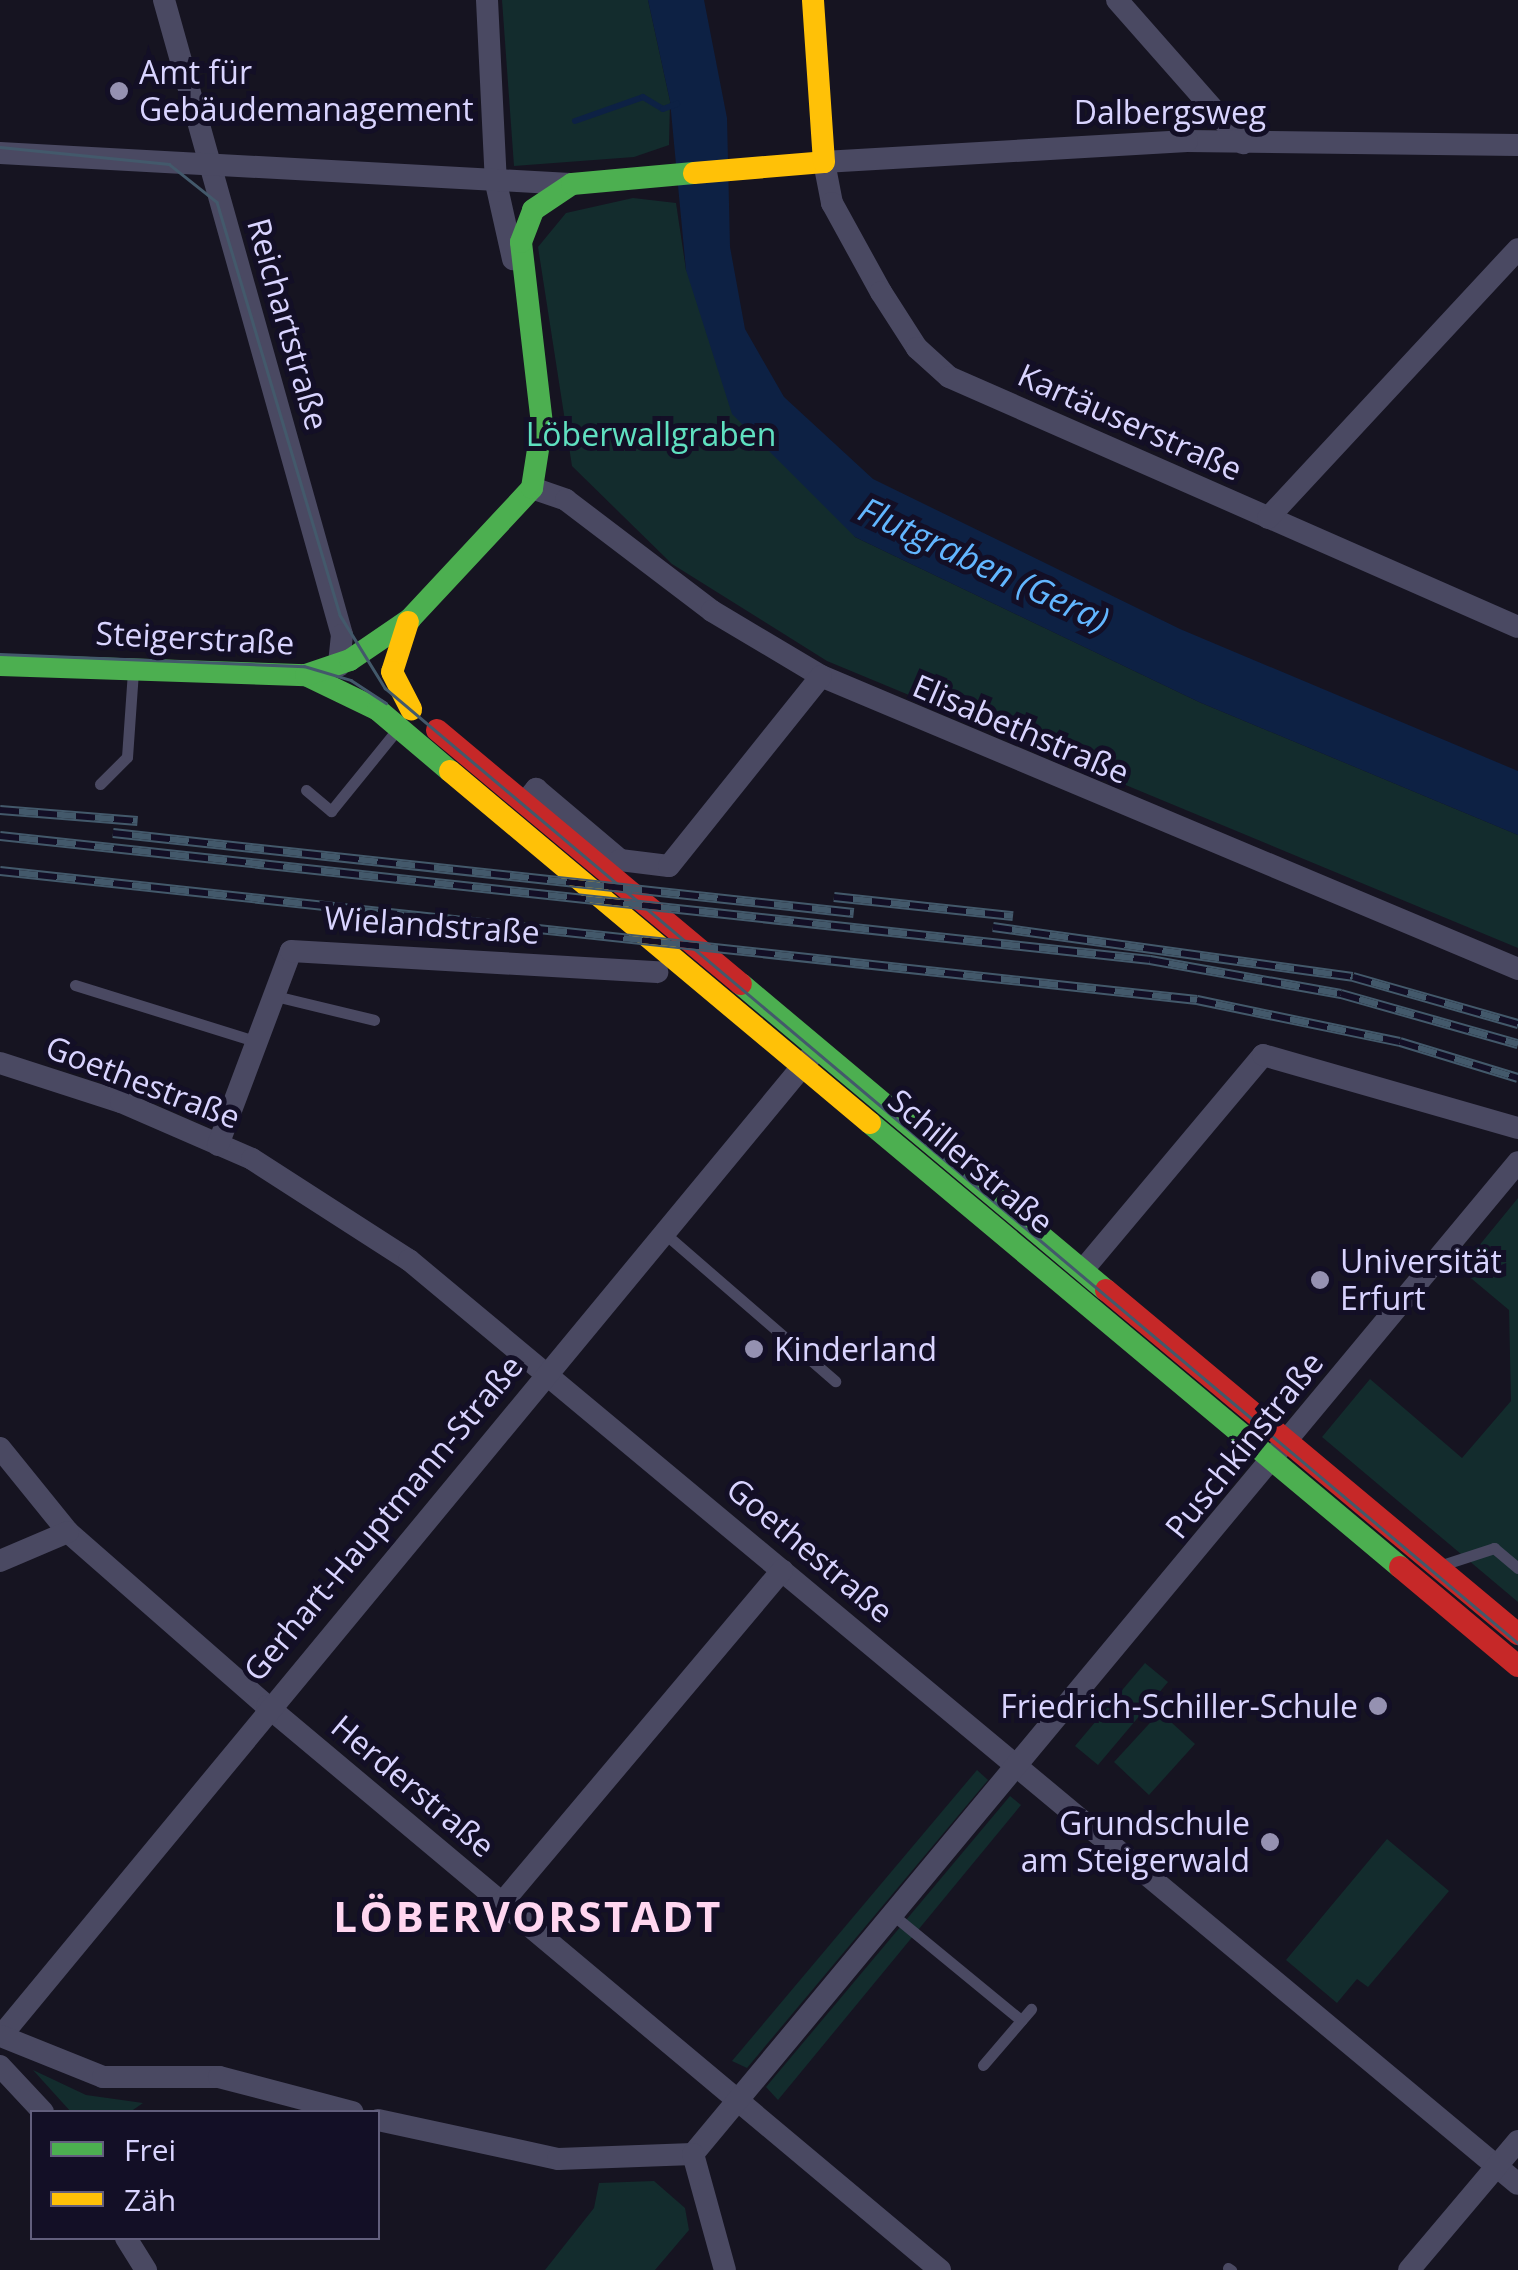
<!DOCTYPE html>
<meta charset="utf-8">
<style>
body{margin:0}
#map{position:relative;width:1518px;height:2270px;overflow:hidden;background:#161421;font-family:"Open Sans",sans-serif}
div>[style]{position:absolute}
.green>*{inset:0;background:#132c2d}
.water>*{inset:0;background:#0d2144}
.stream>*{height:6px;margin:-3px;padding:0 3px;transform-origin:3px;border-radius:3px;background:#0d2144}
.lane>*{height:11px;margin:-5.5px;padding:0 5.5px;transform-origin:5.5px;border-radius:5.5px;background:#4a4962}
.street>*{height:22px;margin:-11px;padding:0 11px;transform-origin:11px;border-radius:11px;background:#4a4962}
.fast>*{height:22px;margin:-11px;padding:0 11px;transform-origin:11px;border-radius:11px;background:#4caf50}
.slow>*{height:22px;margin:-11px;padding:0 11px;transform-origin:11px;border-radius:11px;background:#ffc107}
.jam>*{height:22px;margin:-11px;padding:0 11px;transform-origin:11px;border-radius:11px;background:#c62828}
.tram>*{height:2.5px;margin:-1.25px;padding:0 1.25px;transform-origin:1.25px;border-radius:1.25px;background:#43596b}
.rail>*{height:10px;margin-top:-5px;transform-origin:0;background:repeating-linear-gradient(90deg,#130f26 0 19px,#43596b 0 38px);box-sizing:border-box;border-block:2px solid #43596b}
.dots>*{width:28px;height:28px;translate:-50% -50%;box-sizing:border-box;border:5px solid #130f26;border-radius:50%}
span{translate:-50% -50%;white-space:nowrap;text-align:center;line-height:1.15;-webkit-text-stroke:10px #130f26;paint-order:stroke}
.poi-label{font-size:32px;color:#d9d4ff}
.left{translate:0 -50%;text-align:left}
.right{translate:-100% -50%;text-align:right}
.street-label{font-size:32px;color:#d9d4ff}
.park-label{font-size:32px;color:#5fe0c0}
.water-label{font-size:35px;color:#62b6ff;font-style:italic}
.district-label{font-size:42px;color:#ffd6f0;font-weight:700;letter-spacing:2.5px}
.legend{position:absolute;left:30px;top:2110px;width:350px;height:130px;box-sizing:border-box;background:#130f26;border:2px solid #625e7d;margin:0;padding:12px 18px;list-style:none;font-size:30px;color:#d9d4ff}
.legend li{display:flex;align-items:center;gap:20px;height:50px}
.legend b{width:50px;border:2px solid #625e7d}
</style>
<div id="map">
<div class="green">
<i style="clip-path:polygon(502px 0,648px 0,670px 101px,669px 145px,634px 157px,514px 166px)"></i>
<i style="clip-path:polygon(633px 198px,676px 203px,686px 270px,855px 537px,1199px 702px,1518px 835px,1518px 948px,827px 661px,672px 564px,572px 466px,538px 247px,566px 213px)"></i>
<i style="clip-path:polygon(1518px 1198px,1518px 1602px,1322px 1437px,1370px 1379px,1462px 1458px,1511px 1401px,1509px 1310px,1460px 1269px)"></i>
<i style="clip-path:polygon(1145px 1663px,1168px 1682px,1098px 1765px,1075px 1746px)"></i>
<i style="clip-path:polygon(1160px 1712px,1195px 1744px,1149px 1795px,1114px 1762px)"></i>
<i style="clip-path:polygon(977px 1770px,988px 1780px,747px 2068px,732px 2061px)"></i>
<i style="clip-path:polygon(1010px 1796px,1021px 1805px,778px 2100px,766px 2087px)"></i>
<i style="clip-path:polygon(1387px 1839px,1449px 1891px,1368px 1987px,1357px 1979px,1337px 2003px,1286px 1960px)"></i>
<i style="clip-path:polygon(33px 2070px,86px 2095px,143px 2103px,130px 2112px,71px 2112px)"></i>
<i style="clip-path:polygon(654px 2181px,685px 2208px,689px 2230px,655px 2270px,545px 2270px,594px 2208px,599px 2183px)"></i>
</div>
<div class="water">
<i style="clip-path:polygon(648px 0,704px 0,727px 118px,730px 247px,745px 329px,784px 397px,873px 479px,1180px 629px,1518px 771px,1518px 835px,1199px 702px,855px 537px,732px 414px,686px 270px,670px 101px)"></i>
</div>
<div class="stream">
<i style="left:575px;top:121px;width:72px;rotate:-19.4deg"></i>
<i style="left:643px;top:97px;width:23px;rotate:31deg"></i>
<i style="left:663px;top:109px;width:15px;rotate:-20deg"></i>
</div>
<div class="lane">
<i style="left:100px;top:784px;width:38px;rotate:-45deg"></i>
<i style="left:127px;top:757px;width:86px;rotate:-86deg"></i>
<i style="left:306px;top:790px;width:33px;rotate:40deg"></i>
<i style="left:331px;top:811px;width:103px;rotate:-50.9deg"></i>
<i style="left:75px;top:985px;width:189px;rotate:17.3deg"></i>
<i style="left:271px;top:995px;width:106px;rotate:13.6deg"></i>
<i style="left:663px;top:1232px;width:228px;rotate:40.9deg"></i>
<i style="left:1442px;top:1565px;width:55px;rotate:-18.1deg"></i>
<i style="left:1494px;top:1548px;width:31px;rotate:40deg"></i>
<i style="left:893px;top:1915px;width:166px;rotate:39.4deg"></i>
<i style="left:983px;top:2065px;width:74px;rotate:-49.4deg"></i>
<i style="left:1228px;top:2268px;width:4px;rotate:34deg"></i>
</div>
<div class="street">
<i style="left:164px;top:0;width:659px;rotate:74.34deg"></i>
<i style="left:342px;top:635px;width:31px;rotate:96deg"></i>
<i style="left:487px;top:0;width:183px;rotate:87.2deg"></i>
<i style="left:496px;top:183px;width:78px;rotate:77.4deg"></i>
<i style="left:1117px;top:0;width:191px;rotate:48.6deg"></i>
<i style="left:1518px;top:145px;width:331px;rotate:-179.3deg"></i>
<i style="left:1187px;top:141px;width:364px;rotate:176.7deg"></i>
<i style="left:824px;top:162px;width:42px;rotate:79deg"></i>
<i style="left:832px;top:203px;width:102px;rotate:61.2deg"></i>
<i style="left:881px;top:292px;width:67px;rotate:57.3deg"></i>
<i style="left:917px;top:348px;width:43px;rotate:42.2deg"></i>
<i style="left:949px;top:377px;width:621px;rotate:23.72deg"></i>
<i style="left:0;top:153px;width:571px;rotate:3.11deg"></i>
<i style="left:532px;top:488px;width:36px;rotate:19deg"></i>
<i style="left:566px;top:500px;width:183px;rotate:37.2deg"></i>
<i style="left:712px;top:611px;width:127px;rotate:30.8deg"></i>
<i style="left:821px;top:676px;width:756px;rotate:22.8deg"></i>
<i style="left:1268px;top:518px;width:367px;rotate:-47.1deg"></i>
<i style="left:526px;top:801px;width:16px;rotate:-50deg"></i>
<i style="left:536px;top:789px;width:110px;rotate:40.2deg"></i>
<i style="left:620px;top:860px;width:49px;rotate:7deg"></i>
<i style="left:669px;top:866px;width:243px;rotate:-51.3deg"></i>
<i style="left:0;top:1063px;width:127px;rotate:17.9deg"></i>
<i style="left:121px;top:1102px;width:143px;rotate:23.5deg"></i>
<i style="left:252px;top:1159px;width:187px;rotate:32.8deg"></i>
<i style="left:409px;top:1260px;width:1443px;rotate:39.8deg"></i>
<i style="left:218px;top:1145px;width:207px;rotate:-69.4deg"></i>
<i style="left:291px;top:951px;width:367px;rotate:3.3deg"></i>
<i style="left:1087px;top:1265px;width:274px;rotate:-50deg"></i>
<i style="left:1263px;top:1055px;width:265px;rotate:16deg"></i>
<i style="left:0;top:1448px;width:108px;rotate:51deg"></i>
<i style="left:68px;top:1532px;width:264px;rotate:41.2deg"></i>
<i style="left:267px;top:1706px;width:878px;rotate:39.96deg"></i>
<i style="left:0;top:1561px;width:74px;rotate:-23.1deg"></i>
<i style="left:502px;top:1903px;width:435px;rotate:-49.9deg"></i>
<i style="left:1px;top:2036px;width:1271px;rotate:-50.43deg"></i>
<i style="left:1px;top:2036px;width:110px;rotate:21.9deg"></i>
<i style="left:103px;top:2077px;width:116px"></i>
<i style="left:219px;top:2077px;width:138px;rotate:14.7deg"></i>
<i style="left:0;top:2066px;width:63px;rotate:46.9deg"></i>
<i style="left:378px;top:2120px;width:184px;rotate:12.2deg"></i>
<i style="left:558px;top:2159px;width:135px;rotate:-2.1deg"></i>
<i style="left:693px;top:2154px;width:1290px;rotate:-50.25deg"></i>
<i style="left:693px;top:2154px;width:120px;rotate:74.6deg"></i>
<i style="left:126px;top:2238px;width:38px;rotate:58deg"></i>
<i style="left:1409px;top:2270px;width:169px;rotate:-49.8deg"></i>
</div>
<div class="fast">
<i style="left:0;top:665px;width:306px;rotate:1.9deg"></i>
<i style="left:306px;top:675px;width:80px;rotate:25.9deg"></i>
<i style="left:378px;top:710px;width:94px;rotate:40.3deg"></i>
<i style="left:306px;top:675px;width:46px;rotate:-18.8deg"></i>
<i style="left:350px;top:660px;width:73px;rotate:-34.3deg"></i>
<i style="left:410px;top:619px;width:179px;rotate:-47deg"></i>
<i style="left:532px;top:488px;width:65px;rotate:-81.1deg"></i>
<i style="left:542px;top:424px;width:183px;rotate:-96.6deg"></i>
<i style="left:521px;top:242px;width:34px;rotate:-69deg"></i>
<i style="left:533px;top:210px;width:47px;rotate:-33.7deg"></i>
<i style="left:572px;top:184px;width:122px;rotate:-5.2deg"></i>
<i style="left:741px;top:984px;width:476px;rotate:40deg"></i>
<i style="left:870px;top:1123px;width:691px;rotate:39.95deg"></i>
</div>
<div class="slow">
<i style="left:694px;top:173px;width:130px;rotate:-4.8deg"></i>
<i style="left:824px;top:162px;width:162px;rotate:-93.9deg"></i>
<i style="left:408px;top:622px;width:52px;rotate:107.7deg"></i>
<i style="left:392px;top:672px;width:42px;rotate:62.8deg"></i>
<i style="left:450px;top:771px;width:548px;rotate:39.97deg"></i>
</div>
<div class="jam">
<i style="left:437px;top:730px;width:396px;rotate:39.9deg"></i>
<i style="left:1106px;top:1290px;width:537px;rotate:39.86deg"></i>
<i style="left:1400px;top:1567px;width:154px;rotate:40deg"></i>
</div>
<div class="tram">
<i style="left:0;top:147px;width:170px;rotate:5.7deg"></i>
<i style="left:169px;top:164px;width:61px;rotate:38.4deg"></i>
<i style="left:217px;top:202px;width:431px;rotate:73.4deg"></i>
<i style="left:340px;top:615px;width:86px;rotate:58.3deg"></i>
<i style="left:385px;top:688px;width:1482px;rotate:40.13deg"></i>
<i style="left:0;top:654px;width:304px;rotate:2.3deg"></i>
<i style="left:304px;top:666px;width:49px;rotate:16.6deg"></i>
<i style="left:351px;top:680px;width:42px;rotate:33.3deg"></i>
</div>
<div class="rail">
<i style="left:0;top:810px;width:138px;rotate:4.6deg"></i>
<i style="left:113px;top:833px;width:745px;rotate:6.16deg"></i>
<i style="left:0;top:836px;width:1157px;rotate:6.15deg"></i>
<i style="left:1150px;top:960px;width:194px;rotate:10.1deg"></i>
<i style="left:1341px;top:994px;width:184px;rotate:15.8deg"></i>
<i style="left:0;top:871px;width:1204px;rotate:6.15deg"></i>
<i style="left:1197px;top:1000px;width:207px;rotate:11.7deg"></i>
<i style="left:1400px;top:1042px;width:123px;rotate:17deg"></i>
<i style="left:834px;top:897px;width:180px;rotate:6.1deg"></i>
<i style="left:993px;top:927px;width:363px;rotate:7.9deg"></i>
<i style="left:1353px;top:977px;width:172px;rotate:15.9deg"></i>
</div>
<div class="dots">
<i style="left:119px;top:91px;background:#9591b1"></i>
<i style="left:1320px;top:1280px;background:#9591b1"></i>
<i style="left:754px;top:1349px;background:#9591b1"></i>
<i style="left:1378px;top:1706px;background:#9591b1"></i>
<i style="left:1270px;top:1842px;background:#9591b1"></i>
</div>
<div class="poi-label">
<span class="left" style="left:139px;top:91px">Amt für<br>Gebäudemanagement</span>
<span class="left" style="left:1340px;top:1280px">Universität<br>Erfurt</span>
<span class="left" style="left:774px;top:1349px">Kinderland</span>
<span class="right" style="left:1358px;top:1706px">Friedrich-Schiller-Schule</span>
<span class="right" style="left:1250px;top:1842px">Grundschule<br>am Steigerwald</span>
</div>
<div class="street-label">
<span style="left:1170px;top:112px">Dalbergsweg</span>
<span style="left:288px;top:324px;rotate:74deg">Reichartstraße</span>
<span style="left:1130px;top:422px;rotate:24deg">Kartäuserstraße</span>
<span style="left:195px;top:638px;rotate:3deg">Steigerstraße</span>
<span style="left:1021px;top:729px;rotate:23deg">Elisabethstraße</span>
<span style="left:432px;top:925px;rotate:4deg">Wielandstraße</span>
<span style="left:143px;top:1082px;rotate:21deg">Goethestraße</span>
<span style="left:971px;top:1161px;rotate:40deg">Schillerstraße</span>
<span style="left:1244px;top:1445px;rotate:-51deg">Puschkinstraße</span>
<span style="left:383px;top:1518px;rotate:-50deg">Gerhart-Hauptmann-Straße</span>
<span style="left:810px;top:1550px;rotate:40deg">Goethestraße</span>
<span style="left:413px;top:1786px;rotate:40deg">Herderstraße</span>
</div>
<div class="park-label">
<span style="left:651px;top:434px">Löberwallgraben</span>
</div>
<div class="water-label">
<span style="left:984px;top:564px;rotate:25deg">Flutgraben (Gera)</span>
</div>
<div class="district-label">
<span style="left:528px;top:1916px">LÖBERVORSTADT</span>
</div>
<ul class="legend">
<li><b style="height:12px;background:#4caf50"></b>Frei</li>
<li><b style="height:12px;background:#ffc107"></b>Zäh</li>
</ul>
</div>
